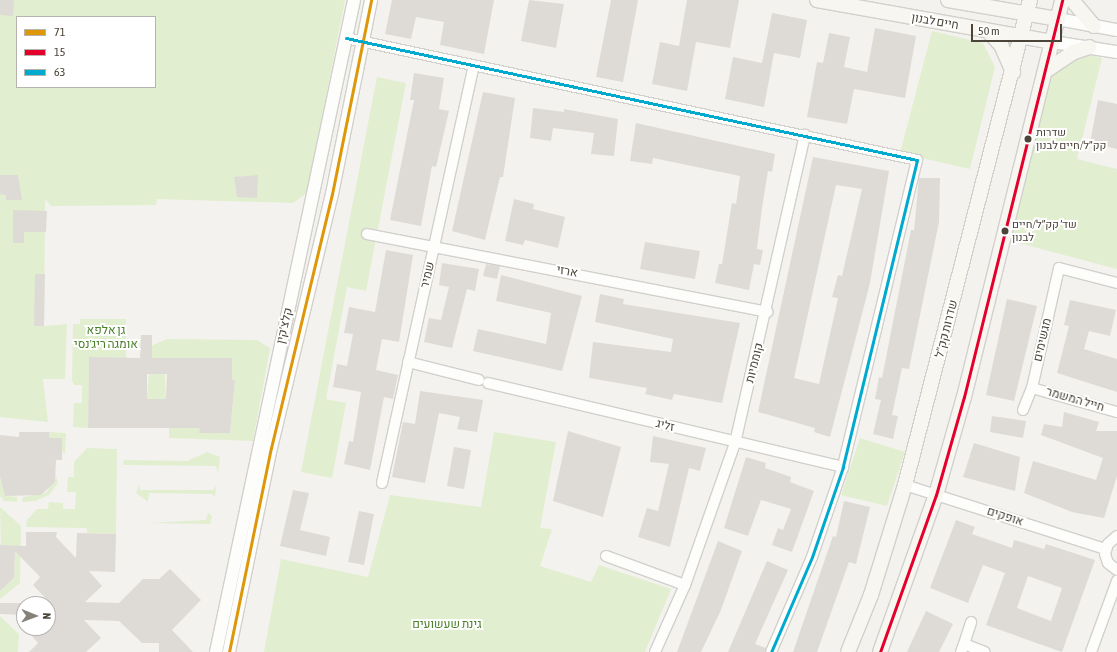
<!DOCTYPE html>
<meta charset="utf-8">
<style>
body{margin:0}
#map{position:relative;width:1117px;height:652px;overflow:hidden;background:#f4f2ee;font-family:"Asap Condensed",Heebo,sans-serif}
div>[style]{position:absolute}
.green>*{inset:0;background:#e1eecf}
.building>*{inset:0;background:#dedbd6}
.roads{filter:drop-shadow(1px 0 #d2d0cb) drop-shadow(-1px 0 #d2d0cb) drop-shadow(0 1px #d2d0cb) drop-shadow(0 -1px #d2d0cb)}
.minor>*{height:10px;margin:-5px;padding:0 5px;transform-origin:5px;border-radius:5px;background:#fdfdfc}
.tertiary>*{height:12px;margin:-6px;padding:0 6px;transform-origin:6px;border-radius:6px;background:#fdfdfc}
.secondary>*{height:14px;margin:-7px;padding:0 7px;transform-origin:7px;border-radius:7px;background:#f7f6f1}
.bus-1>*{height:3px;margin:-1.5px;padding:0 1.5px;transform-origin:1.5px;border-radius:1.5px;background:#dd9709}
.bus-2>*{height:3px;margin:-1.5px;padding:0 1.5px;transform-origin:1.5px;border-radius:1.5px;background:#e4002b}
.bus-3>*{height:3px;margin:-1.5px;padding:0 1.5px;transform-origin:1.5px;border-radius:1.5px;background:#00a9ce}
.dots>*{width:11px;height:11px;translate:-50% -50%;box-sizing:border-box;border:2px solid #fff;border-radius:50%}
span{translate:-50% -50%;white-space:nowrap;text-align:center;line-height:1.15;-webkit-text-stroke:4px #fff;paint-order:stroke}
.bus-label{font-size:11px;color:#4b4439}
.left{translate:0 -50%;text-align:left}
.street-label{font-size:12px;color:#4b4439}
.park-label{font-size:12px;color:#4a7f2a}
.legend{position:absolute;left:16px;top:16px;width:140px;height:72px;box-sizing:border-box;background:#fff;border:1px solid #b7b4b0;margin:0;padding:5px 7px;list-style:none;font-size:12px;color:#4b4439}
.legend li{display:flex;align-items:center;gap:8px;height:20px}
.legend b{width:20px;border:1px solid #b7b4b0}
.north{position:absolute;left:16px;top:596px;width:40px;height:40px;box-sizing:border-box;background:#fff;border:1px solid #b7b4b0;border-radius:50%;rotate:91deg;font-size:11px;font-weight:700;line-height:16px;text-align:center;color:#4b4439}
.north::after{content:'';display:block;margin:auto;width:14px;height:18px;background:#868178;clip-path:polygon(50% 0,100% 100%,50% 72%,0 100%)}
.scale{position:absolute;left:971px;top:24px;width:91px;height:18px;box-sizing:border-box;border:2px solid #4b4439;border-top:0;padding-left:5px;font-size:12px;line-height:14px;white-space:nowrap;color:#4b4439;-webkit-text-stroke:3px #fff;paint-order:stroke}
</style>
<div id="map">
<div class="green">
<i style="clip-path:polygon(evenodd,0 0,345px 0,307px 193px,293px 203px,157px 199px,156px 205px,51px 206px,45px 199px,44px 326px,67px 324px,65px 379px,43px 379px,48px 422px,0 417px,0 0,17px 17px,155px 17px,155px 87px,17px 87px,17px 17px)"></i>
<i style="clip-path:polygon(932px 31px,983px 43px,995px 67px,970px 169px,900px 153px)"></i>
<i style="clip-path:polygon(1085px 54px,1102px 58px,1077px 159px,1117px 169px,1117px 269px,1011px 241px,1051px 77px,1066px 62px)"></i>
<i style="clip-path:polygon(377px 77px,406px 83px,366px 291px,347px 287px,326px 399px,346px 403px,332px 478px,301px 472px)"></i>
<i style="clip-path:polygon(80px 319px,126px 319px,126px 358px,89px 357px,88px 428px,73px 427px,74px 403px,82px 403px,82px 385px,74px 385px,72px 380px,73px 324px,80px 324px)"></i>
<i style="clip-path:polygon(167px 339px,257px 340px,270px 348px,253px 441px,169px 438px,169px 427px,200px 410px,200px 433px,230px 433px,235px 380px,232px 380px,232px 358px,198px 358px,198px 365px,164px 358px,166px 399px,147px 399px,151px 346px)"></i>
<i style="clip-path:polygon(49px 432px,66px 433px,65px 454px,49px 438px)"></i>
<i style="clip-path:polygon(494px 432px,556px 442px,540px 528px,552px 529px,540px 566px,591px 582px,599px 565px,671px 589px,645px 652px,264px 652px,281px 559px,368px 577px,390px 495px,481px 507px)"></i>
<i style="clip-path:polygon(860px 438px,905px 452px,887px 506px,841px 495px)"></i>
<i style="clip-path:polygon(87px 448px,117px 449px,116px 534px,87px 533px,87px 528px,26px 527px,27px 520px,37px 509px,48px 509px,49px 502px,63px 503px,63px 509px,75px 509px,76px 492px,67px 492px,68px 477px,74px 477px,74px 462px)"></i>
<i style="clip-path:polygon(207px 452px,220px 457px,218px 474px,216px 466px,123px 465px,124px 460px,187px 461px)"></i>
<i style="clip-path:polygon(56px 476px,58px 483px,49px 495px,35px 501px,22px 502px,23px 497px,46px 493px)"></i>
<i style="clip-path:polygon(0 477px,5px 496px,17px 497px,17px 502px,4px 501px,0 496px)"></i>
<i style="clip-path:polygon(139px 484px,140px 490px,213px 490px,216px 486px,215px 497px,212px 494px,149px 493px,148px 502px,136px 493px)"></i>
<i style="clip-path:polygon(0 507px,21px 526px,20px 583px,0 599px,0 591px,14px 578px,15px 546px,1px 545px)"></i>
<i style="clip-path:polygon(208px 513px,212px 516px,210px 524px,149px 523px,206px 520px)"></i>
<i style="clip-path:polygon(0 616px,19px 634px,18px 652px,0 652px)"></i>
</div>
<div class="building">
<i style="clip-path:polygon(0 0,14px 0,13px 16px,0 15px)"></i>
<i style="clip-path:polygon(392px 0,494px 0,484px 54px,440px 45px,444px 22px,416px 17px,411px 39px,385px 34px)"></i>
<i style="clip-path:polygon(529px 0,564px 4px,556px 48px,521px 41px)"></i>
<i style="clip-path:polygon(611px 0,638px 0,623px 82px,596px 77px)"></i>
<i style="clip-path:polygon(687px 0,739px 0,730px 48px,696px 42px,687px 91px,652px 84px,660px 42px,679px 46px)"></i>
<i style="clip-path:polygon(772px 13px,807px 20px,800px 58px,774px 53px,764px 107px,725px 99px,733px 57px,762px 63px)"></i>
<i style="clip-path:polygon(875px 28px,916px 36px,905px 98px,854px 89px,847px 124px,807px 117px,817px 62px,823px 63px,829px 33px,850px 37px,844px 67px,867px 72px)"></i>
<i style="clip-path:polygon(414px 73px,444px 78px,439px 109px,449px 111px,436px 167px,432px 166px,421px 226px,390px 220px,414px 100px,410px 100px)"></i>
<i style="clip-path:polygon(483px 92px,515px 98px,503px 177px,500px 177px,485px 240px,452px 231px)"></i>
<i style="clip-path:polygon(1098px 100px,1117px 104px,1117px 149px,1090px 143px)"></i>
<i style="clip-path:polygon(533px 108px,564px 112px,564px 109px,618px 119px,614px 156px,591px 154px,594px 133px,553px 128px,551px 141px,530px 138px)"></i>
<i style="clip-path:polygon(636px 123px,775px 154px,772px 172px,768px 171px,762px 208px,757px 249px,763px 250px,760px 265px,754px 264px,749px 290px,715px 283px,719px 264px,722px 264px,732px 203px,736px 204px,740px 176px,653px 158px,652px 164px,630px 161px)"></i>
<i style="clip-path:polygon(evenodd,813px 157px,889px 171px,870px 283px,830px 437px,814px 432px,815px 428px,758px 412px,813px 157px,836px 185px,862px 189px,842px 276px,838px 275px,832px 297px,838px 298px,819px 384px,794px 378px,836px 185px)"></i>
<i style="clip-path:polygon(0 175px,18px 175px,22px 200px,6px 200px,6px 195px,0 194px)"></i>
<i style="clip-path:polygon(258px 175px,257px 198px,237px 197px,234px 177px)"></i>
<i style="clip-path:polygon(919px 178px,940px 178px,939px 222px,909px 369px,902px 368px,892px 415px,898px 416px,893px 439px,873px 434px,881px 400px,875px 399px,879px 377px,882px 378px,911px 230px,914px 230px)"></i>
<i style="clip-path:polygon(514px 199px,534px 204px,533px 209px,565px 217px,558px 248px,525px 240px,523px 245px,505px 241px)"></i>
<i style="clip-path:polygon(13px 210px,47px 211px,46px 232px,24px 232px,24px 243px,13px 243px)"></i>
<i style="clip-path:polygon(645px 242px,700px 251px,695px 279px,640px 269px)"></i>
<i style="clip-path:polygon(386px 250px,413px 255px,399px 342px,382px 339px,376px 370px,398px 375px,393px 399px,384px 397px,370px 470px,344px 464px,349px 441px,353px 442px,361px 392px,333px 387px,337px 364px,347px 366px,353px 334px,344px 333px,349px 307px,375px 312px)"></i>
<i style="clip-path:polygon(442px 263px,479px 269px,475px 291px,467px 289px,452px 348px,424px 342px,429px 318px,441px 320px,449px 287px,439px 285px)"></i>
<i style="clip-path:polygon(486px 264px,500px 266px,497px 279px,483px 276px)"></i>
<i style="clip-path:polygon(35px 274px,45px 274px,44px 326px,34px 326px)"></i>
<i style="clip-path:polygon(501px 275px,582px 296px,562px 371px,473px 351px,478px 329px,546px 344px,551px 313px,496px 301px)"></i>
<i style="clip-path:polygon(600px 294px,624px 299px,623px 304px,740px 323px,722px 403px,674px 394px,672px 400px,645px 394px,647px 388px,589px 378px,593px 342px,671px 352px,673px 339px,595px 322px)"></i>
<i style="clip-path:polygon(1007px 299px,1037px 306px,1014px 401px,986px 395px)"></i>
<i style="clip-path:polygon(1070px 300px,1116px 310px,1110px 336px,1089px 331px,1084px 349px,1117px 359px,1117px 392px,1057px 373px,1069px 326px,1064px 325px)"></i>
<i style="clip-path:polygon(evenodd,141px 335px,152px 335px,152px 358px,232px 358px,232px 380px,235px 380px,230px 433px,199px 433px,200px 428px,88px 428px,89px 357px,140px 358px,141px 335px,147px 374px,167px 374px,166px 399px,147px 399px,147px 374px)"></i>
<i style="clip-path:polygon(420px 391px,483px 400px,477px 432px,457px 429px,460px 417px,439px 413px,425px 483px,392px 477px,403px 422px,415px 424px)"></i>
<i style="clip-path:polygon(1064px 412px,1099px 422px,1096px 431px,1117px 431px,1117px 476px,1104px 518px,1072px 512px,1024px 493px,1033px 461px,1096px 480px,1103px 458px,1041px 435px,1044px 424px,1062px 427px)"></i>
<i style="clip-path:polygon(992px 416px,1026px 421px,1023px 438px,990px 432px)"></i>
<i style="clip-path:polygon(568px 431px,621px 447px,603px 517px,553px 501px)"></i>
<i style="clip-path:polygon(19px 432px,49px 432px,49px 438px,62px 438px,62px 460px,56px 460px,55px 482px,41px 495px,5px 496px,0 477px,0 435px,19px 437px)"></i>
<i style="clip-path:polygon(653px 436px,706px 448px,700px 471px,689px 468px,670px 547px,638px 537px,647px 508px,658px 511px,669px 464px,650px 462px)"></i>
<i style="clip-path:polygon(974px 443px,1020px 457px,1015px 491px,963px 477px)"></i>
<i style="clip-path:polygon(454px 447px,471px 450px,464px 489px,447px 486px)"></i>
<i style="clip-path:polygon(746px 457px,766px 463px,765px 468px,791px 477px,790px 482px,814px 491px,792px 552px,772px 545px,778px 528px,783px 530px,791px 509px,761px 500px,748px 536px,724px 528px)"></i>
<i style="clip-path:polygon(293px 490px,309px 493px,300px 530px,330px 537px,326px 556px,280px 546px)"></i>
<i style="clip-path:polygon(844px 501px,870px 507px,856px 564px,849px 562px,817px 652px,793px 652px,833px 536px,836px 537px)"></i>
<i style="clip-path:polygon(359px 511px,374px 514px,364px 565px,348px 562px)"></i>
<i style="clip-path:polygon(evenodd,956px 520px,975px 527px,972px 534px,1012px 548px,1014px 540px,1044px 549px,1046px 544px,1095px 560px,1062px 652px,986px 625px,1005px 573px,983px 565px,968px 603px,930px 588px,956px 520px,1028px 576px,1062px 588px,1051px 621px,1017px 608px,1028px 576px)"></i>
<i style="clip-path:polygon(26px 532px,57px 532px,56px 537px,76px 558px,77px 533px,116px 534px,115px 572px,89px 571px,102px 586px,85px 602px,119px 603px,143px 579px,159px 579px,170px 569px,201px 600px,172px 630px,193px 652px,159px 652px,159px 643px,142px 643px,119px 621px,84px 620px,101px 638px,86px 652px,29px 652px,38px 643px,31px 635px,38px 628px,48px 628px,51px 616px,48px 616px,48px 604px,51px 604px,33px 585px,40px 577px,15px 551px,14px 578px,0 591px,0 545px,26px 546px)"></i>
<i style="clip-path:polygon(718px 541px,742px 551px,721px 610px,701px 652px,677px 652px)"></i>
<i style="clip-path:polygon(767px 561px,788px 570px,755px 644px,766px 648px,765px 652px,728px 652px)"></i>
<i style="clip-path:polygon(0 603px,24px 603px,24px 615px,0 614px)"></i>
<i style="clip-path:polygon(926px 611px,953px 624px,939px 652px,907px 652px)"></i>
</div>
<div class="roads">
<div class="minor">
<i style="left:346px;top:38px;width:584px;rotate:12.06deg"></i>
<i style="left:917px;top:160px;width:316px;rotate:103.6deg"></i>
<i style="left:843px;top:467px;width:95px;rotate:109deg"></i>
<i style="left:812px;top:557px;width:103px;rotate:113.3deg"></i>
<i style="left:367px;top:234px;width:408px;rotate:11deg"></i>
<i style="left:408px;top:362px;width:73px;rotate:14.2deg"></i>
<i style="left:488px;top:383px;width:365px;rotate:13.3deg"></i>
<i style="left:1032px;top:388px;width:88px;rotate:15.8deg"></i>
<i style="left:1023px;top:410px;width:24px;rotate:-68deg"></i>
<i style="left:1032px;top:388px;width:123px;rotate:-77.3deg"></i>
<i style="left:1059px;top:268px;width:60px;rotate:14.5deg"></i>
<i style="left:382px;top:483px;width:427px;rotate:-77.6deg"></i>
<i style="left:905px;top:485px;width:211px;rotate:17.7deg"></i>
<i style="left:1117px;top:536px;width:12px;rotate:138deg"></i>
<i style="left:1108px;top:544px;width:10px;rotate:107deg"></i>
<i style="left:1105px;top:554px;width:9px;rotate:72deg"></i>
<i style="left:1108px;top:563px;width:11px;rotate:38deg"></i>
<i style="left:606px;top:556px;width:84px;rotate:20.2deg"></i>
<i style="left:964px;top:644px;width:23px;rotate:-72deg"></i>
<i style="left:655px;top:652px;width:73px;rotate:-65.9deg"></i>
<i style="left:685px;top:585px;width:151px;rotate:-70.6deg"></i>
<i style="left:735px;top:443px;width:316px;rotate:-77.2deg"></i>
<i style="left:961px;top:652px;width:9px;rotate:-69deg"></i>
<i style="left:964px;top:644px;width:22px;rotate:21deg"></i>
<i style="left:1091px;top:652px;width:76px;rotate:-69.9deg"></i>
</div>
<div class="tertiary">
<i style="left:1058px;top:19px;width:60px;rotate:10.6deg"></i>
<i style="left:1053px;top:42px;width:65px;rotate:8.9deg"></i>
<i style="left:216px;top:652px;width:666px;rotate:-78.05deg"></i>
<i style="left:229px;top:652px;width:208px;rotate:-78.4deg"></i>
<i style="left:271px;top:448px;width:261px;rotate:-76.5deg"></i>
<i style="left:332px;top:194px;width:198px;rotate:-78.6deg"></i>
</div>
<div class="secondary">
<i style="left:817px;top:0;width:240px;rotate:10.1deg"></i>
<i style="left:948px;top:0;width:112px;rotate:9.8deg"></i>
<i style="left:1072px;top:0;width:34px;rotate:50deg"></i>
<i style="left:988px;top:31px;width:19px;rotate:47deg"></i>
<i style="left:1001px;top:45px;width:30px;rotate:66deg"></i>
<i style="left:1047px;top:70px;width:32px;rotate:-34deg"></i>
<i style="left:1074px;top:52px;width:16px;rotate:-18deg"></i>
<i style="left:848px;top:652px;width:61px;rotate:-68deg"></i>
<i style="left:871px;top:595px;width:115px;rotate:-72.8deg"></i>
<i style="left:905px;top:485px;width:501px;rotate:-75.55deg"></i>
<i style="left:880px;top:652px;width:167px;rotate:-70.4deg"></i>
<i style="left:936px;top:495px;width:102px;rotate:-74.1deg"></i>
<i style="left:964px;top:397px;width:409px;rotate:-76.1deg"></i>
</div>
</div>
<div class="bus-1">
<i style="left:229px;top:652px;width:208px;rotate:-78.4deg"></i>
<i style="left:271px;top:448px;width:261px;rotate:-76.5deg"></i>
<i style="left:332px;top:194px;width:198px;rotate:-78.6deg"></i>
</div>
<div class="bus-2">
<i style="left:880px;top:652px;width:167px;rotate:-70.4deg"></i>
<i style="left:936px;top:495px;width:102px;rotate:-74.1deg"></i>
<i style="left:964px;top:397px;width:409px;rotate:-76.1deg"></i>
</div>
<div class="bus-3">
<i style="left:346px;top:38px;width:584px;rotate:12.06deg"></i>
<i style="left:917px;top:160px;width:316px;rotate:103.6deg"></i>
<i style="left:843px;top:467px;width:95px;rotate:109deg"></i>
<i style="left:812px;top:557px;width:103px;rotate:113.3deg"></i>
</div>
<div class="dots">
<i style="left:1028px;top:139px;background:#4b4439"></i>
<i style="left:1005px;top:231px;background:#4b4439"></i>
</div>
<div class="bus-label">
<span class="left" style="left:1036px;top:139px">שדרות<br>קק״ל/חיים לבנון</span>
<span class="left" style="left:1012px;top:231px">שד׳ קק״ל/חיים<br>לבנון</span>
</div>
<div class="street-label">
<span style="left:935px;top:22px;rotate:10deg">חיים לבנון</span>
<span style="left:567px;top:272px;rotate:11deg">ארזי</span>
<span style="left:428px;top:275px;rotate:-77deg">שמיר</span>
<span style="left:285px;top:326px;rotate:-77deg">קלצ'קין</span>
<span style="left:947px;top:329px;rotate:-76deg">שדרות קק"ל</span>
<span style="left:1043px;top:340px;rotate:-77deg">מגשימים</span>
<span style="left:755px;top:363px;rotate:-76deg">קוממיות</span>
<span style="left:1075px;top:400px;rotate:16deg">חייל המשמר</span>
<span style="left:665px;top:426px;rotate:14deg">זליג</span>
<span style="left:1005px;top:517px;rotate:18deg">אופקים</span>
</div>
<div class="park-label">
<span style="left:106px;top:338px">גן אלפא<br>אומגה ריג'נסי</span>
<span style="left:447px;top:625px">גינת שעשועים</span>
</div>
<ul class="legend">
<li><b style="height:5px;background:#dd9709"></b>71</li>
<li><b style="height:5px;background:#e4002b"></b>15</li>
<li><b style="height:5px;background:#00a9ce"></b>63</li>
</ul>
<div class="north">N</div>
<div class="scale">50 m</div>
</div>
